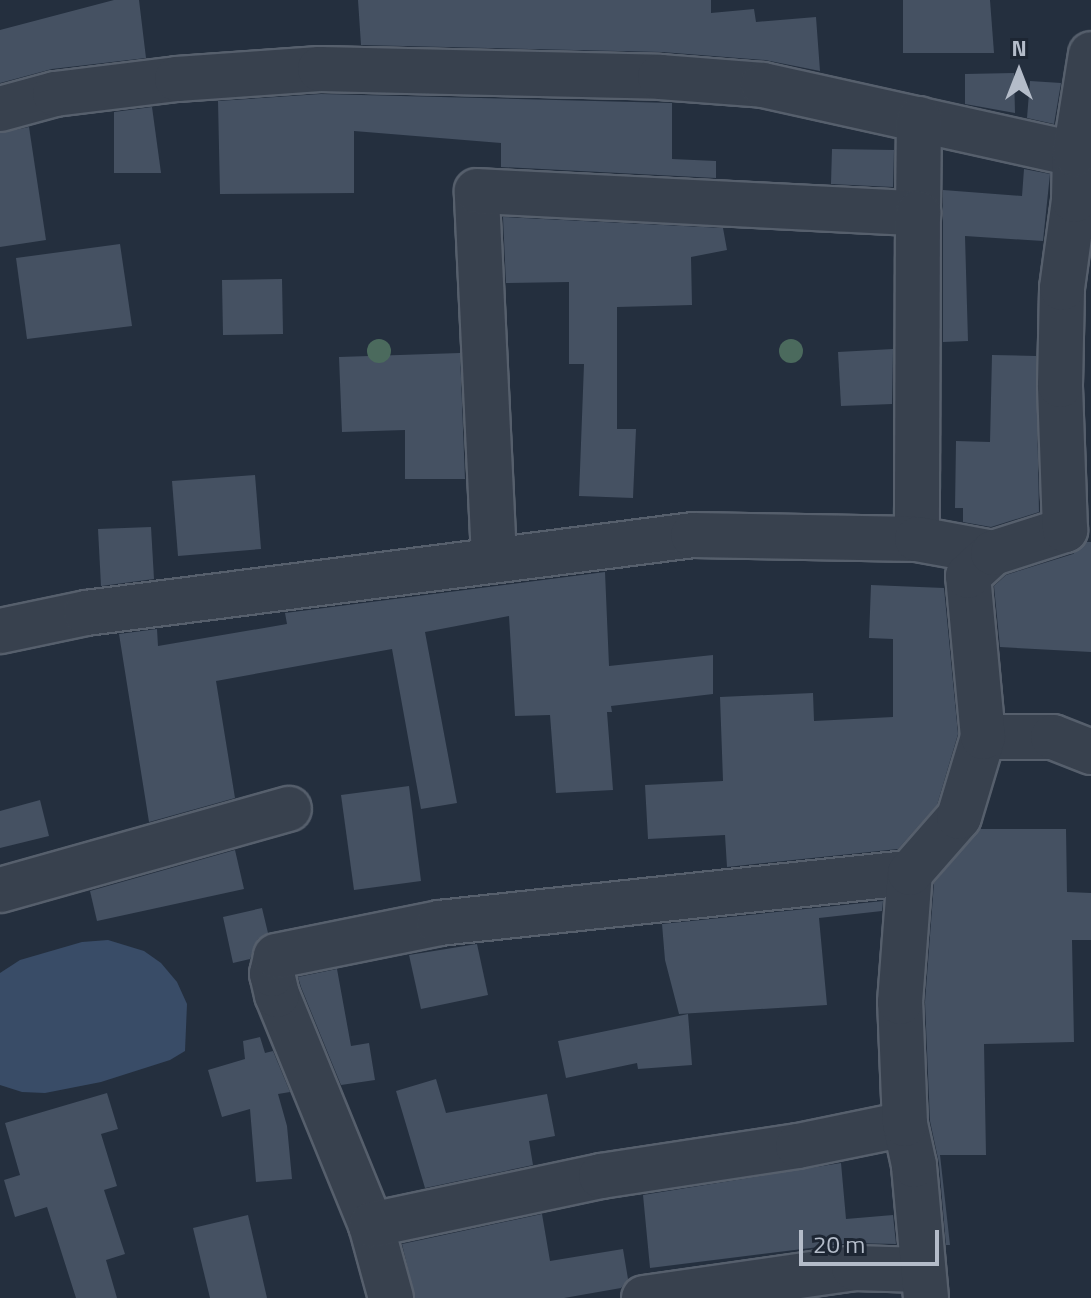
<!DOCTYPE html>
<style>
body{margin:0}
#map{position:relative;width:1091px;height:1298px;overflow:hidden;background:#242f3e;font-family:"Titillium Web",sans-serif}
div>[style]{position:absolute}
.water>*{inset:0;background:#394c67}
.building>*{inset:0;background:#455162}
.roads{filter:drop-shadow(2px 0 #565f6c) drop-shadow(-2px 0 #565f6c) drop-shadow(0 2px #565f6c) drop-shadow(0 -2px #565f6c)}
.minor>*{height:44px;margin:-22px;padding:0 22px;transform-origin:22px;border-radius:22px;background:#38414e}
.trees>*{width:24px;height:24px;margin:-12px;border-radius:50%;background:#4b6a5d}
span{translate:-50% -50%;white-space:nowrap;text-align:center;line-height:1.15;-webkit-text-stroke:6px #1d2633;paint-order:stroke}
.north{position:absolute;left:979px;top:32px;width:80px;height:80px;-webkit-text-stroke:6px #1d2633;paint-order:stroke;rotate:0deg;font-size:22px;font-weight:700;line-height:32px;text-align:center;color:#b4bcc9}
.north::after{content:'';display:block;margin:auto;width:28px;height:36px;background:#b4bcc9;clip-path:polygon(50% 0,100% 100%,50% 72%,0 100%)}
.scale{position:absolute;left:799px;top:1230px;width:140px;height:36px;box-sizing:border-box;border:4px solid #b4bcc9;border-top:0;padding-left:10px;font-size:24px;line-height:28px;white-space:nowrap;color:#b4bcc9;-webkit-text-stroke:6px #1d2633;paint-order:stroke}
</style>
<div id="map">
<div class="water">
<i style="clip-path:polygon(108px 940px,144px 951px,161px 963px,177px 982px,187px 1004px,185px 1051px,170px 1060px,101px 1082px,45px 1093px,22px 1092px,0 1085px,0 973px,20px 960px,82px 942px)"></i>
</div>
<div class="building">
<i style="clip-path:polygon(114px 0,139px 0,146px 58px,52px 69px,0 83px,0 30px)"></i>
<i style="clip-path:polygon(358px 0,711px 0,711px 13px,754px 9px,756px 22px,816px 17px,820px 71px,765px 60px,662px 52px,361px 45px)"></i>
<i style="clip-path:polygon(903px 0,990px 0,994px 53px,903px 53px)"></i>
<i style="clip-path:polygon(1014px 73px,1015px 113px,965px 104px,965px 74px)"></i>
<i style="clip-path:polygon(1030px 81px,1061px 83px,1054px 124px,1027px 118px)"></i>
<i style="clip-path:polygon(321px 94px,672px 103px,672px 159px,716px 161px,716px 178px,501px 167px,501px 143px,354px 131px,354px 193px,220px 194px,218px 101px)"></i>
<i style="clip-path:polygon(152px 107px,161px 173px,114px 173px,114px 112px)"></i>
<i style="clip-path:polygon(29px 127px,46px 240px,0 247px,0 133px)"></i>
<i style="clip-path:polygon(832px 149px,894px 150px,893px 187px,831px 184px)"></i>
<i style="clip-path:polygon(1024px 169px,1050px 174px,1043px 241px,965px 236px,968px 341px,943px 342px,943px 190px,1022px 196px)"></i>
<i style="clip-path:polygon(503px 217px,723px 228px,727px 250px,691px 257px,692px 305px,617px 307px,617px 429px,636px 429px,633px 498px,579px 496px,584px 364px,569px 364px,569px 282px,506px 283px)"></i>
<i style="clip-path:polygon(120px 244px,132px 326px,27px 339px,16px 258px)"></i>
<i style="clip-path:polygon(282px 279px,283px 334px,223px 335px,222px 280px)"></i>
<i style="clip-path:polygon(893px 349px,892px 404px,841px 406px,838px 352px)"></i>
<i style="clip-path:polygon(460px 353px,465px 479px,405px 479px,405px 430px,342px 432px,339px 357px)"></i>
<i style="clip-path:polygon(992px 355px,1036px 356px,1039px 512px,991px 527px,963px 522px,963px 508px,955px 508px,956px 441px,990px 442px)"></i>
<i style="clip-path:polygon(255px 475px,261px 549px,178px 556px,172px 481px)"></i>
<i style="clip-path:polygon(151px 527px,154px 579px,101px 586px,98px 529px)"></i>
<i style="clip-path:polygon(1086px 542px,1091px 542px,1091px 652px,1000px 647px,994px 586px,1006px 575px,1073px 554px)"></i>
<i style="clip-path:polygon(605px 572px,609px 666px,713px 655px,713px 694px,611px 706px,612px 712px,607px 712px,613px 790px,556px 793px,550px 715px,515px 716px,509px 616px,425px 632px,457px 803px,421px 809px,392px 649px,216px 681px,235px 798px,149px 822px,119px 634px,157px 629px,158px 646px,287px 624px,285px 613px)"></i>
<i style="clip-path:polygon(871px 585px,944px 588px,958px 734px,937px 805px,898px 849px,727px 867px,725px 835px,648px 839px,645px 785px,723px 781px,720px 697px,813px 693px,814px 721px,893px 717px,893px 639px,869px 638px)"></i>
<i style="clip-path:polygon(409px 786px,421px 881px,354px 890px,341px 795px)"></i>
<i style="clip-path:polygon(40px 800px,49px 836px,0 848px,0 811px)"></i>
<i style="clip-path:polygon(980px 829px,1066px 829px,1067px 892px,1091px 893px,1091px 940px,1072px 940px,1074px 1042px,984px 1044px,986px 1155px,940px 1155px,950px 1245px,946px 1245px,939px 1163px,930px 1121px,925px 1002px,934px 883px)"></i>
<i style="clip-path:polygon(235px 850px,244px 889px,97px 921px,90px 891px)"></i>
<i style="clip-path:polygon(883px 901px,882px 911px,819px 918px,827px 1005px,679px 1014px,665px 960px,662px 924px)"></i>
<i style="clip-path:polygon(262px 908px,268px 933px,258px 939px,250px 959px,233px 963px,223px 917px)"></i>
<i style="clip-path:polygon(477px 944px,488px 995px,421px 1009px,409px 955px)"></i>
<i style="clip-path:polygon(337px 969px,351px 1046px,369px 1043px,375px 1080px,341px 1085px,301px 987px,298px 977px)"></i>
<i style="clip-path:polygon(688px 1014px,692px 1065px,638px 1069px,637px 1063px,566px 1078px,558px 1041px)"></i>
<i style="clip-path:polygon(260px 1037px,265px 1053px,273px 1051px,290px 1092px,278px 1094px,287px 1126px,292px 1179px,256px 1182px,250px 1109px,222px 1117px,208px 1070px,245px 1059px,243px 1041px)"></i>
<i style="clip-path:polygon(436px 1079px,446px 1113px,547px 1094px,555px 1136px,529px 1141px,533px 1165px,425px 1188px,396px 1091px)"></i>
<i style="clip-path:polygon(107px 1093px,118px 1129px,101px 1134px,117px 1186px,104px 1190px,125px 1254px,106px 1260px,117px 1298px,76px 1298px,47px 1207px,15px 1217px,4px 1180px,20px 1175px,5px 1123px)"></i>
<i style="clip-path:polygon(841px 1163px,846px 1219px,893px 1215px,896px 1244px,851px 1243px,650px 1268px,643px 1195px)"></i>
<i style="clip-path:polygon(542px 1214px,550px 1261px,623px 1249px,628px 1279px,621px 1288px,564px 1298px,415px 1298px,402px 1244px)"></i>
<i style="clip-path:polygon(248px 1215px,267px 1298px,210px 1298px,193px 1228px)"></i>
</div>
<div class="roads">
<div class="minor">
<i style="left:0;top:109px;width:57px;rotate:-15.3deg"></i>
<i style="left:55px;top:94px;width:123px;rotate:-7deg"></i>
<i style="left:177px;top:79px;width:143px;rotate:-4deg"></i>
<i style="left:320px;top:69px;width:340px;rotate:1.3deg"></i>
<i style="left:660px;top:77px;width:103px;rotate:4.4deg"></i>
<i style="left:763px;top:85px;width:336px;rotate:12.5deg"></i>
<i style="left:918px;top:213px;width:94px;rotate:-89.4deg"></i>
<i style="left:494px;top:558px;width:367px;rotate:-92.7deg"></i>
<i style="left:477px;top:191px;width:442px;rotate:2.9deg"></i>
<i style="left:918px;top:213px;width:326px;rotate:90.2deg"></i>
<i style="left:0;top:631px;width:88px;rotate:-11.8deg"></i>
<i style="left:86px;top:613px;width:612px;rotate:-7.32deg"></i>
<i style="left:693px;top:535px;width:224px;rotate:1deg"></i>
<i style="left:917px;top:539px;width:77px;rotate:10.4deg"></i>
<i style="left:983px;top:737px;width:70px"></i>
<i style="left:1053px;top:737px;width:41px;rotate:21.5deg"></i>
<i style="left:0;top:890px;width:300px;rotate:-15.7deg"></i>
<i style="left:371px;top:1225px;width:248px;rotate:-112.2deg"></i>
<i style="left:277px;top:995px;width:22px;rotate:-103deg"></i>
<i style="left:272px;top:974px;width:18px;rotate:-77deg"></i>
<i style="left:276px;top:956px;width:166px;rotate:-11.4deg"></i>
<i style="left:439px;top:923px;width:474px;rotate:-6.1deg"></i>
<i style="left:391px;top:1298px;width:76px;rotate:-105.3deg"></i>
<i style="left:371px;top:1225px;width:235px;rotate:-12deg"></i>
<i style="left:601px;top:1176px;width:199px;rotate:-8.7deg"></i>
<i style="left:798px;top:1146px;width:109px;rotate:-11.6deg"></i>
<i style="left:644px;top:1298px;width:212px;rotate:-8.1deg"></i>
<i style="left:854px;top:1268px;width:68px;rotate:1.7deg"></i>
<i style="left:926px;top:1298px;width:134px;rotate:-95.2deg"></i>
<i style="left:914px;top:1165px;width:42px;rotate:-102.4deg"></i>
<i style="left:905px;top:1124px;width:122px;rotate:-92.3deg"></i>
<i style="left:900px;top:1002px;width:129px;rotate:-85.6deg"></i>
<i style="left:910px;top:873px;width:74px;rotate:-48.8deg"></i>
<i style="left:959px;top:817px;width:84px;rotate:-73.3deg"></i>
<i style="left:983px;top:737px;width:162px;rotate:-95.3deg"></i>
<i style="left:968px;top:576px;width:34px;rotate:-43deg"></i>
<i style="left:993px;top:553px;width:76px;rotate:-17.7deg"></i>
<i style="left:1065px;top:530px;width:145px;rotate:-92deg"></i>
<i style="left:1060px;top:385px;width:97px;rotate:-88.8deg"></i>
<i style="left:1062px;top:288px;width:89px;rotate:-82.2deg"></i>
<i style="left:1074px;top:200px;width:46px;rotate:-88.8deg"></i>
<i style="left:1075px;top:154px;width:101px;rotate:-80.9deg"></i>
</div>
</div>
<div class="trees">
<i style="left:379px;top:351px"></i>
<i style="left:791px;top:351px"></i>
</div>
<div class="north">N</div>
<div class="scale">20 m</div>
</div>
